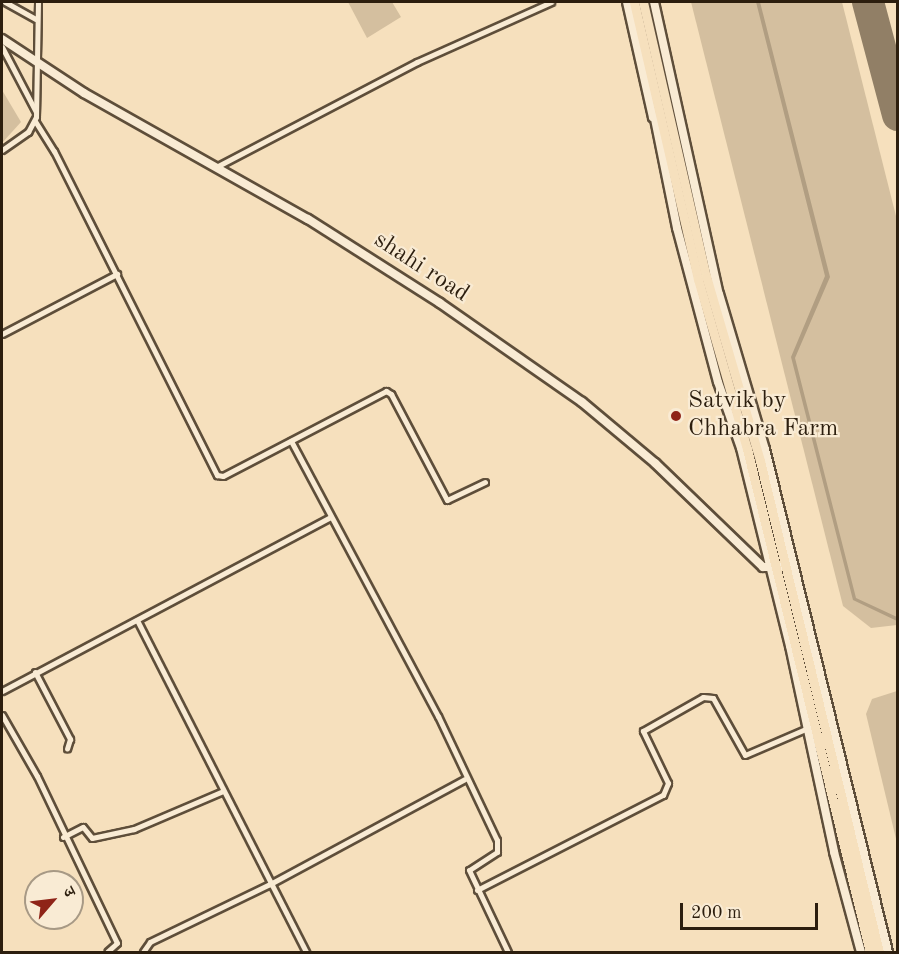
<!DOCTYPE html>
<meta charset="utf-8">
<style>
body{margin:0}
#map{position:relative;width:899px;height:954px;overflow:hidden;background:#f6e0bd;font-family:"Old Standard TT","Noto Serif Devanagari",serif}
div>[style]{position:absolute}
.green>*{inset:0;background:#d4bf9f}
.water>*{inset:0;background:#b19e82}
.taxiway>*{height:12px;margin:-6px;padding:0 6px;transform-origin:6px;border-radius:6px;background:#917f66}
.runway>*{height:32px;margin:-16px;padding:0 16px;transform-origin:16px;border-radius:16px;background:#917f66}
.highway-tunnel>*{height:9px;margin-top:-4.5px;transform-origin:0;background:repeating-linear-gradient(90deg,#ceb99a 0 9px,transparent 0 13.5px)}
.roads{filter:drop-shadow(2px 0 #5e4e3a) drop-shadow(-2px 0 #5e4e3a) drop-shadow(0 2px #5e4e3a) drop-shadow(0 -2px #5e4e3a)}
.street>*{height:5px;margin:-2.5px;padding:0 2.5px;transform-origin:2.5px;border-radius:2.5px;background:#f9ebd4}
.secondary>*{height:8px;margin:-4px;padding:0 4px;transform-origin:4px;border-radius:4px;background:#f9ebd4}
.highway>*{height:9px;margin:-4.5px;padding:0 4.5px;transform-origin:4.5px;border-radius:4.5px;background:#f6e0bd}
.dots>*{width:16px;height:16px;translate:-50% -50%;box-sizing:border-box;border:3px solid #f9ebd4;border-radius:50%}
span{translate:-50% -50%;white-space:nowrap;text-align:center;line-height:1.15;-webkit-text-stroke:4.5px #f9ebd4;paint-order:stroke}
.street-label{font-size:24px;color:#2c1e0e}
.poi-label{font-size:24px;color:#2c1e0e}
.left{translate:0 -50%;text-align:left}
.frame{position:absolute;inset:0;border:3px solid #2c1e0e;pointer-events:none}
.north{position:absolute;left:24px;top:870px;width:60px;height:60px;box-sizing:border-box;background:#f9ebd4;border:2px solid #a79985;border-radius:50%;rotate:62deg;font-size:16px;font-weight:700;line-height:24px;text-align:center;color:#2c1e0e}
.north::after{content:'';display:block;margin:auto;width:21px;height:27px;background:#8f2418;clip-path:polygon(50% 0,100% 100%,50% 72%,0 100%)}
.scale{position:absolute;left:680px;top:903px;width:138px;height:27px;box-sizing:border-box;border:3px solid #2c1e0e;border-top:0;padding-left:8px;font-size:18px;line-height:21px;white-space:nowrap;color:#2c1e0e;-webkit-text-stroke:4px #f9ebd4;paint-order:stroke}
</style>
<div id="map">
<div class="green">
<i style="clip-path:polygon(348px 2px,392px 2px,401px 17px,367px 38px)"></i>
<i style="clip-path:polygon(691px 2px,842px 2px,897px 220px,897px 625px,871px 628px,843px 606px)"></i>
<i style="clip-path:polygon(2px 90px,21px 122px,2px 143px)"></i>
<i style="clip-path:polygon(897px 691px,898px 691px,897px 843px,866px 714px,872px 699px)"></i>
</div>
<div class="water">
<i style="clip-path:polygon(756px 2px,760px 2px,830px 277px,795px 358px,856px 598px,897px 617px,897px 621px,853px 600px,791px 357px,825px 276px)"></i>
</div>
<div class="taxiway">
<i style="left:896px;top:110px;width:14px;rotate:-82deg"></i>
</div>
<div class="runway">
<i style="left:868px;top:2px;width:117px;rotate:75.1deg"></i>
</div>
<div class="highway-tunnel">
<i style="left:660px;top:56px;width:238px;rotate:76.9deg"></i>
<i style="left:677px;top:211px;width:31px;rotate:77deg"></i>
<i style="left:717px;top:365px;width:37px;rotate:73deg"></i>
<i style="left:827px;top:795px;width:162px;rotate:76deg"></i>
</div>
<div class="roads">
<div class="street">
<i style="left:5px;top:2px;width:35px;rotate:29deg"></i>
<i style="left:2px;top:47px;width:73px;rotate:62.4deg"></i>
<i style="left:35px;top:121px;width:36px;rotate:58deg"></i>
<i style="left:54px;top:151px;width:363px;rotate:63.3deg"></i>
<i style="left:217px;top:475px;width:6px;rotate:9deg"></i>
<i style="left:223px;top:476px;width:184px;rotate:-27.5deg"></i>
<i style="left:386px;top:391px;width:6px;rotate:31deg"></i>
<i style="left:391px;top:394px;width:120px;rotate:62.2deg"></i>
<i style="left:447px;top:500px;width:42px;rotate:-25.3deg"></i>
<i style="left:2px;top:150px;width:32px;rotate:-35deg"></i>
<i style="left:28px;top:132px;width:17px;rotate:-62deg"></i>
<i style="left:36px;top:117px;width:115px;rotate:-89deg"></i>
<i style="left:218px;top:166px;width:225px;rotate:-27.6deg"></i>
<i style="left:417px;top:62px;width:147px;rotate:-24.1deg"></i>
<i style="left:2px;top:334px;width:130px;rotate:-27.6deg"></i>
<i style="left:291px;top:441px;width:312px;rotate:61.9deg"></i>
<i style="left:438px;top:716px;width:137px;rotate:64.6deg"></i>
<i style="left:497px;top:840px;width:12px;rotate:90deg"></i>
<i style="left:497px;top:852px;width:33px;rotate:147deg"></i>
<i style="left:469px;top:870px;width:91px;rotate:64.6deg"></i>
<i style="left:137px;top:620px;width:373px;rotate:63deg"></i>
<i style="left:35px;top:672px;width:76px;rotate:62.4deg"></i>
<i style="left:70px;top:739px;width:10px;rotate:107deg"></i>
<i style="left:2px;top:691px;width:372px;rotate:-27.9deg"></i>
<i style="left:2px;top:715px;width:70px;rotate:60.2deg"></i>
<i style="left:37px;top:776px;width:185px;rotate:64.4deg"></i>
<i style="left:117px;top:943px;width:13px;rotate:138deg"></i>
<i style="left:63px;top:837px;width:22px;rotate:-27deg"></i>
<i style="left:83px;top:827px;width:14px;rotate:51deg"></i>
<i style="left:92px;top:838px;width:43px;rotate:-12.1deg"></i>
<i style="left:134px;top:829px;width:97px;rotate:-23.1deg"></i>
<i style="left:477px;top:890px;width:209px;rotate:-27.1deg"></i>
<i style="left:663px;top:795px;width:13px;rotate:-67deg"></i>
<i style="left:668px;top:783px;width:58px;rotate:-115.7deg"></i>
<i style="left:643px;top:731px;width:69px;rotate:-29.5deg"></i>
<i style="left:703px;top:697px;width:10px;rotate:6deg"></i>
<i style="left:713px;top:698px;width:65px;rotate:60.7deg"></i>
<i style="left:745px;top:755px;width:69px;rotate:-23.2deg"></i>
<i style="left:143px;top:952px;width:12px;rotate:-55deg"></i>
<i style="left:150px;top:942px;width:133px;rotate:-25.8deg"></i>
<i style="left:270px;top:884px;width:221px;rotate:-28.3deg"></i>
</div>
<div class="secondary">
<i style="left:627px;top:2px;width:118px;rotate:77.3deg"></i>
<i style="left:653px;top:117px;width:5px;rotate:22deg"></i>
<i style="left:654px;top:2px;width:299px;rotate:77.5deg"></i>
<i style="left:719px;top:294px;width:162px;rotate:73.5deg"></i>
<i style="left:765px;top:449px;width:518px;rotate:76.26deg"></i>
<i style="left:2px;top:39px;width:98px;rotate:33.4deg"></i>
<i style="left:84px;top:93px;width:257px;rotate:29.4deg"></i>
<i style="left:308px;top:219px;width:156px;rotate:32.5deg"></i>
<i style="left:440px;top:303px;width:173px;rotate:34.9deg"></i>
<i style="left:582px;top:402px;width:95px;rotate:39.9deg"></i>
<i style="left:655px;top:463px;width:150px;rotate:43.9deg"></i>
<i style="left:763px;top:567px;width:19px"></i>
<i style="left:655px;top:119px;width:111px;rotate:78.6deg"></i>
<i style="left:677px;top:228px;width:159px;rotate:75.1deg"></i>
<i style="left:718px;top:382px;width:70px;rotate:70.8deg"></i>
<i style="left:741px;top:448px;width:204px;rotate:76.1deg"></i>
<i style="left:790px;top:646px;width:211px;rotate:77.9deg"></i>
<i style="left:834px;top:852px;width:104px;rotate:74.9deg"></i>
</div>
<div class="highway">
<i style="left:634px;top:2px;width:284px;rotate:77deg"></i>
<i style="left:698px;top:279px;width:177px;rotate:73.9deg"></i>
<i style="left:747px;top:449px;width:518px;rotate:76.26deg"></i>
<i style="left:643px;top:2px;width:281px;rotate:77.1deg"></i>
<i style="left:706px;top:276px;width:193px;rotate:73.7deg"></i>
<i style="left:760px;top:461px;width:505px;rotate:76.38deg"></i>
</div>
</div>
<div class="dots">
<i style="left:676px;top:416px;background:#8f2418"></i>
</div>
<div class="street-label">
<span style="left:421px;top:268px;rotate:33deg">shahi road</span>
</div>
<div class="poi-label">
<span class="left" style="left:688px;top:416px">Satvik by<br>Chhabra Farm</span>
</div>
<div class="frame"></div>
<div class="north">उ</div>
<div class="scale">200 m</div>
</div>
